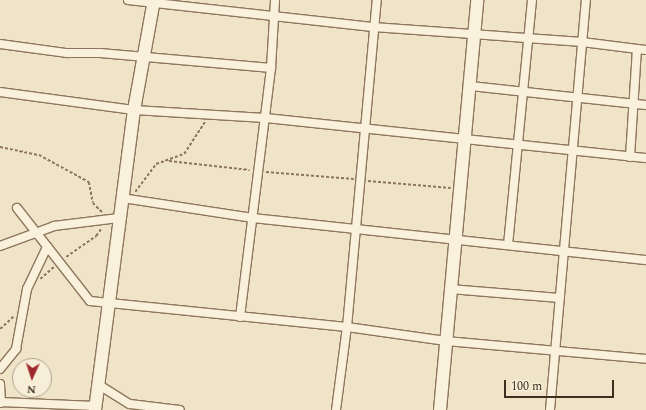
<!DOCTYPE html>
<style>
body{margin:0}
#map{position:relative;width:646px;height:410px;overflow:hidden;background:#f0e4c8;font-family:Spectral,serif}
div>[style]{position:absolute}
.path>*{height:1.5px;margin-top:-0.75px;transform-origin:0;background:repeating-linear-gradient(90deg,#8d765c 0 3px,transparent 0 5px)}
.roads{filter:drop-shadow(1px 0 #8d765c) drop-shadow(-1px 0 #8d765c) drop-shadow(0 1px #8d765c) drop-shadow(0 -1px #8d765c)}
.street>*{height:8px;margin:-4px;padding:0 4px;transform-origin:4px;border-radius:4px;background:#faf1dc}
.secondary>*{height:12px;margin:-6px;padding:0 6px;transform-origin:6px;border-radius:6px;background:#faf1dc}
span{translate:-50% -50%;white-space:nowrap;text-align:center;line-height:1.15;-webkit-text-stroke:3px #f7eed8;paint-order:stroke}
.north{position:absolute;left:12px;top:358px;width:40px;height:40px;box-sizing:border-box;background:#f7eed8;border:1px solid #ada18e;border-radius:50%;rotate:183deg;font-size:11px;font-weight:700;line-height:16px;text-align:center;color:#3d2e20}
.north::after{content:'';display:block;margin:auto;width:14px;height:18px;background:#9e2a2b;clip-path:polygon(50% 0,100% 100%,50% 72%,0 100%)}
.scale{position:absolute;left:504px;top:380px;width:110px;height:18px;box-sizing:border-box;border:2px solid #3d2e20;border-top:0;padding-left:5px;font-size:12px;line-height:14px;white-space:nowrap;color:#3d2e20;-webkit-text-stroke:3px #f7eed8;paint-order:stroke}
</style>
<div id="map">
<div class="path">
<i style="left:0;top:147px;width:40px;rotate:12deg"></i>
<i style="left:39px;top:155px;width:57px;rotate:28.4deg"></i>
<i style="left:89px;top:182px;width:21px;rotate:79deg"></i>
<i style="left:93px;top:203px;width:13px;rotate:45deg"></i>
<i style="left:169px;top:161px;width:81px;rotate:6.3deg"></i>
<i style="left:266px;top:172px;width:88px;rotate:4.5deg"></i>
<i style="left:368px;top:181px;width:83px;rotate:4.8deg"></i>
<i style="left:135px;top:192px;width:35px;rotate:-53deg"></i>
<i style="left:156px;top:164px;width:30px;rotate:-20deg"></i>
<i style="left:184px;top:154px;width:38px;rotate:-57deg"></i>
<i style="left:66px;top:257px;width:37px;rotate:-35deg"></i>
<i style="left:96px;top:236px;width:9px;rotate:-54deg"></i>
<i style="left:40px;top:279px;width:18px;rotate:-41deg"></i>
<i style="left:0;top:329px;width:19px;rotate:-43deg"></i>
</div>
<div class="roads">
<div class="street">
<i style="left:128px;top:0;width:246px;rotate:6.3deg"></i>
<i style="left:373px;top:27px;width:210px;rotate:4.1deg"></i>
<i style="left:582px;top:42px;width:64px;rotate:7.1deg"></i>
<i style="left:0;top:44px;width:68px;rotate:7.7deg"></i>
<i style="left:67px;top:53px;width:33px"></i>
<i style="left:100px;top:53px;width:172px;rotate:5deg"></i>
<i style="left:470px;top:86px;width:177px;rotate:6.2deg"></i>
<i style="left:0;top:92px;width:135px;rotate:7.7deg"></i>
<i style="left:134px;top:110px;width:131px;rotate:3.5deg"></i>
<i style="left:265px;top:118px;width:383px;rotate:6deg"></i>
<i style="left:630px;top:157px;width:107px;rotate:-86.3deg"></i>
<i style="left:122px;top:198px;width:132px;rotate:8.7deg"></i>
<i style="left:252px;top:218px;width:396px;rotate:6.1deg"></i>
<i style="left:17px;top:208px;width:118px;rotate:51.9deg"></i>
<i style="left:90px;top:301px;width:258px;rotate:5.8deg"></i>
<i style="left:347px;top:327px;width:100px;rotate:8deg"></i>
<i style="left:446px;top:341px;width:201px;rotate:5.1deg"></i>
<i style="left:508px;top:245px;width:246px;rotate:-84.4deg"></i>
<i style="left:0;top:246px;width:58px;rotate:-20.3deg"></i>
<i style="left:54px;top:226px;width:65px;rotate:-7deg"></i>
<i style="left:450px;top:289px;width:110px;rotate:4.7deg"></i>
<i style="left:240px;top:317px;width:251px;rotate:-82.9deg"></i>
<i style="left:271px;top:68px;width:68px;rotate:-86.6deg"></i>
<i style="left:0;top:369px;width:26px;rotate:-51deg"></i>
<i style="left:16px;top:349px;width:61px;rotate:-79.6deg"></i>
<i style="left:27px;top:289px;width:47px;rotate:-64.5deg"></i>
<i style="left:0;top:384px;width:19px;rotate:87deg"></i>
<i style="left:99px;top:385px;width:36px;rotate:32deg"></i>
<i style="left:130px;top:404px;width:50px;rotate:6.8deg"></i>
<i style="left:0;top:402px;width:96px;rotate:2.4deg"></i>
<i style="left:336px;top:410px;width:84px;rotate:-82.5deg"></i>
<i style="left:347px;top:327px;width:328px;rotate:-84.8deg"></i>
<i style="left:550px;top:410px;width:412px;rotate:-85deg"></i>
</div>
<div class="secondary">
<i style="left:95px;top:410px;width:303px;rotate:-82.6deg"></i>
<i style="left:134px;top:110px;width:112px;rotate:-79.7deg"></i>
<i style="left:440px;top:410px;width:412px;rotate:-84.8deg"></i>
</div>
</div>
<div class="north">N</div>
<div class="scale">100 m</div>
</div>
